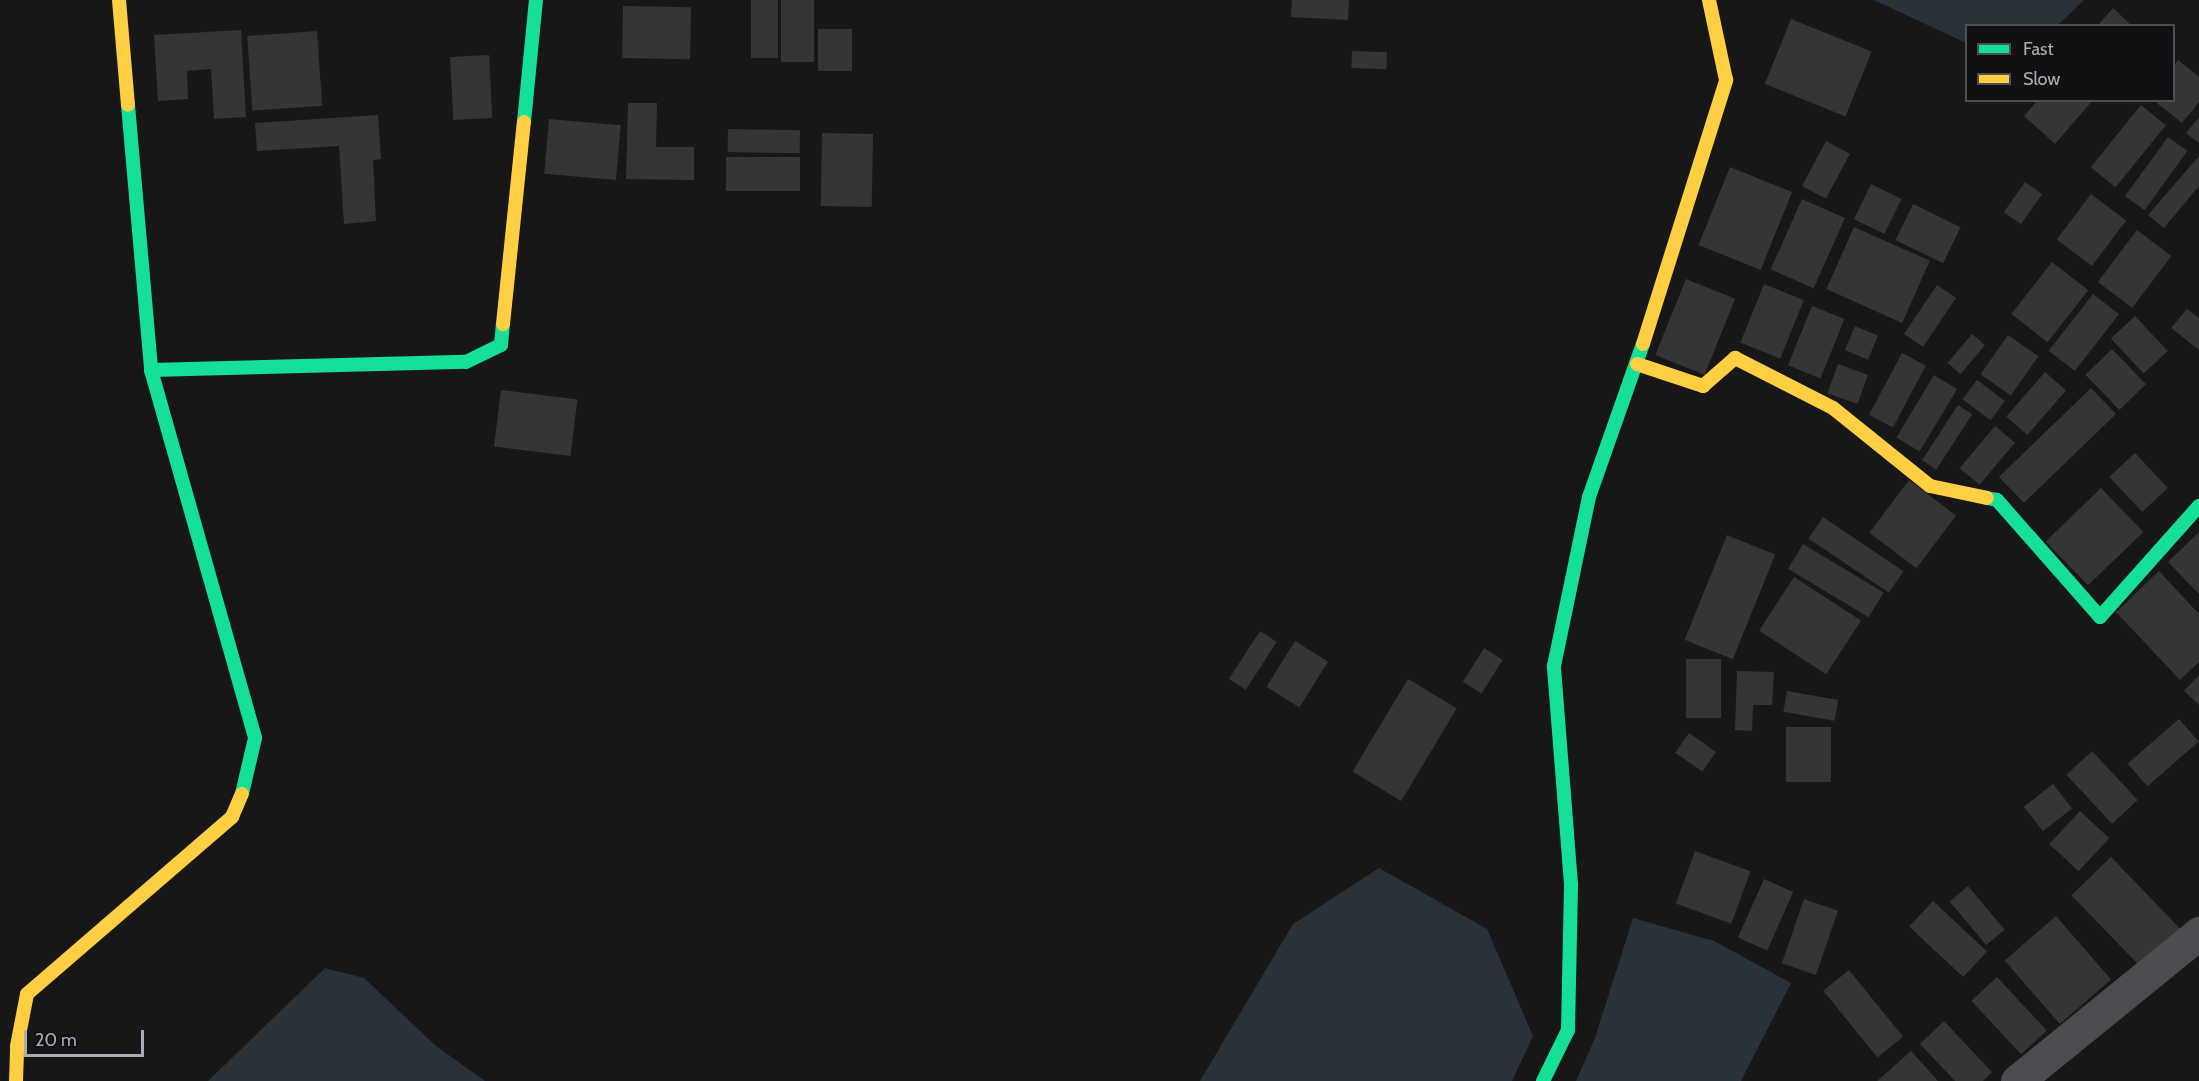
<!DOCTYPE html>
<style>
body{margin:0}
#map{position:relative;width:2199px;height:1081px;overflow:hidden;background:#171717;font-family:Cabin,sans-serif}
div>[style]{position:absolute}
.water>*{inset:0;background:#2a3239}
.building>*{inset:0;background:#353536;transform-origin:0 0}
.street>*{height:33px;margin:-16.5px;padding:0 16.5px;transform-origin:16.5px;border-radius:16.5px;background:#4b4c50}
.fast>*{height:14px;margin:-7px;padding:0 7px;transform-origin:7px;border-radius:7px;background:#16e098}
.slow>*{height:14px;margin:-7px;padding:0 7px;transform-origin:7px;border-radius:7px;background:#ffcf43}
span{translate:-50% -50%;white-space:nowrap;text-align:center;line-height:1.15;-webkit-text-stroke:4.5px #111113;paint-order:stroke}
.legend{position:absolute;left:1965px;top:24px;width:210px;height:78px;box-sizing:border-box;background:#111113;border:2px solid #4d4f55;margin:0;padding:8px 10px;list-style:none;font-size:18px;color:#a8adb8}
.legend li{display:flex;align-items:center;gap:12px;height:30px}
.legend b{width:30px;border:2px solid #4d4f55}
.scale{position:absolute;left:24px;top:1030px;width:120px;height:27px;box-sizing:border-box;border:3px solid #a8adb8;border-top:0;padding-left:8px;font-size:18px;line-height:21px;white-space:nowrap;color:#a8adb8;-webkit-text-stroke:4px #111113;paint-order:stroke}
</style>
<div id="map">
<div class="water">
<div style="clip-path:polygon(1874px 0,2084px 0,2058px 25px,1966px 26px,1966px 43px)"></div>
<div style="clip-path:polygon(1379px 868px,1487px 929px,1533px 1036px,1512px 1081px,1200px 1081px,1293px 924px)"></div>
<div style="clip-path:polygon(1633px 918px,1714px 941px,1791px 983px,1741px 1081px,1576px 1081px,1595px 1038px)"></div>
<div style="clip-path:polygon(325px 968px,364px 978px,436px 1046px,485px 1081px,208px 1081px)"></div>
</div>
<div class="building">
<div style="left:751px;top:0;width:27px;height:58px"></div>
<div style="left:781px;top:0;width:33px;height:62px"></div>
<div style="clip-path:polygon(1292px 0,1349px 0,1348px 20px,1291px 17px)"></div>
<div style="left:623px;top:6px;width:68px;height:52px;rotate:1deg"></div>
<div style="clip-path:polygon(2113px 8px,2132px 26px,2097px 26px)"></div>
<div style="left:1791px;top:19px;width:87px;height:70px;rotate:22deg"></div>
<div style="left:818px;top:29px;width:34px;height:42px"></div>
<div style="clip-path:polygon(241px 30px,246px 117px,214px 119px,211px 69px,187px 71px,188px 99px,158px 101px,154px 35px)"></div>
<div style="left:317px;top:31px;width:75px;height:70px;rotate:86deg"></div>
<div style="left:1352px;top:51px;width:35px;height:17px;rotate:2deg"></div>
<div style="left:489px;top:55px;width:63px;height:39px;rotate:87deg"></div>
<div style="clip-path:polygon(2178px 60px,2199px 77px,2199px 102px,2182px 123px,2153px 100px,2174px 100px,2174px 66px)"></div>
<div style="clip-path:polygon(2038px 100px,2093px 100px,2055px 144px,2024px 116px)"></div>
<div style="clip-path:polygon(628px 103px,657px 103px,656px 147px,694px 147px,694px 180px,626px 179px)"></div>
<div style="left:2141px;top:105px;width:32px;height:80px;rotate:39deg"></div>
<div style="clip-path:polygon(378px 115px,381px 159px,373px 160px,376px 221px,344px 224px,339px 146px,257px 151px,255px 123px)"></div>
<div style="clip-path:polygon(2199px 117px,2199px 143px,2186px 133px)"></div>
<div style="left:549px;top:119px;width:72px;height:55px;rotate:5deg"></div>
<div style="left:728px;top:129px;width:72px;height:23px;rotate:1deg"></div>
<div style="left:822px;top:133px;width:51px;height:73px;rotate:1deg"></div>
<div style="left:2168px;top:137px;width:24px;height:73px;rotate:36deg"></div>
<div style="left:1826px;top:141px;width:27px;height:51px;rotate:28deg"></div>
<div style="clip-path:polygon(2199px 156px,2199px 186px,2164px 228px,2148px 215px)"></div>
<div style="left:726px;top:157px;width:74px;height:34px"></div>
<div style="left:1730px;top:167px;width:67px;height:84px;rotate:22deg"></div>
<div style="left:2025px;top:182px;width:21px;height:37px;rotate:35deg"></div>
<div style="left:1871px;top:184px;width:34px;height:39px;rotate:26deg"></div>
<div style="left:2091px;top:194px;width:44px;height:57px;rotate:37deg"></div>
<div style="left:1802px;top:199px;width:47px;height:77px;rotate:24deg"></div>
<div style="left:1913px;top:204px;width:53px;height:40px;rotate:26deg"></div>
<div style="left:1854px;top:227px;width:83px;height:68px;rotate:24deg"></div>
<div style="left:2137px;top:230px;width:43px;height:65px;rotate:37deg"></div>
<div style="left:2052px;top:262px;width:46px;height:66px;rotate:38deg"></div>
<div style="left:1686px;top:279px;width:53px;height:82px;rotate:22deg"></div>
<div style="left:1764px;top:284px;width:43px;height:63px;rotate:22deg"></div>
<div style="left:1937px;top:285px;width:23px;height:59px;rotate:34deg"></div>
<div style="left:2093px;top:294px;width:33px;height:72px;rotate:38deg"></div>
<div style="left:1812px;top:306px;width:35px;height:64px;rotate:22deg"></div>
<div style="clip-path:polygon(2187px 309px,2199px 318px,2199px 350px,2171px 328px)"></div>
<div style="left:2135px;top:316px;width:48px;height:33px;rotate:47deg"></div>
<div style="left:1855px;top:326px;width:25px;height:26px;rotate:23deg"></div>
<div style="left:1972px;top:334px;width:17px;height:38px;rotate:40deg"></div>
<div style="left:2008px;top:335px;width:37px;height:48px;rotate:35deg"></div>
<div style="left:2112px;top:349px;width:49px;height:37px;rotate:46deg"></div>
<div style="left:1902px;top:353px;width:27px;height:70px;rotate:28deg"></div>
<div style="left:1838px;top:364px;width:32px;height:31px;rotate:20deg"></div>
<div style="left:2045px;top:372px;width:28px;height:59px;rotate:41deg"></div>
<div style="left:1934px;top:375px;width:27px;height:73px;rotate:31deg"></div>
<div style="left:1977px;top:380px;width:35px;height:24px;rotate:37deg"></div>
<div style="left:2091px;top:388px;width:36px;height:128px;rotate:46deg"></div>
<div style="left:501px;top:390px;width:77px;height:57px;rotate:7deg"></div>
<div style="left:1958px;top:405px;width:17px;height:66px;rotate:33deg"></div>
<div style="left:1995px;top:426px;width:26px;height:55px;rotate:40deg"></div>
<div style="left:2135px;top:453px;width:48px;height:35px;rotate:47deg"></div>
<div style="left:1909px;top:480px;width:59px;height:66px;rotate:37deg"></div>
<div style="left:2101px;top:488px;width:61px;height:77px;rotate:46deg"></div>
<div style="left:1823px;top:517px;width:97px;height:26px;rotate:34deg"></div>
<div style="clip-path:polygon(2199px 532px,2199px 594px,2168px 562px)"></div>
<div style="left:1727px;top:535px;width:52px;height:113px;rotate:22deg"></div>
<div style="left:1803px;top:544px;width:94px;height:29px;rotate:31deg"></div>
<div style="clip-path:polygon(2159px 571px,2199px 614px,2199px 662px,2180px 680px,2116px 612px)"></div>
<div style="left:1794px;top:577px;width:80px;height:64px;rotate:33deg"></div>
<div style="left:1260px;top:631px;width:20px;height:57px;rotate:33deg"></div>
<div style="left:1295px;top:641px;width:39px;height:54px;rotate:32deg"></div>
<div style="left:1484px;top:648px;width:22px;height:40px;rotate:32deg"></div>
<div style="left:1686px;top:659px;width:35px;height:59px"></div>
<div style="clip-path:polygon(1737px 671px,1774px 672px,1772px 705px,1753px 705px,1752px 731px,1735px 730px)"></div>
<div style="clip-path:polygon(2199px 675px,2199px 705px,2184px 691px)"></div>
<div style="left:1408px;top:679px;width:57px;height:108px;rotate:31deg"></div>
<div style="left:1787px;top:691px;width:52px;height:21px;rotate:10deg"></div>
<div style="left:2179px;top:719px;width:30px;height:68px;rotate:49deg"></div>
<div style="left:1786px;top:727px;width:45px;height:55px"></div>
<div style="left:1689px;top:733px;width:33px;height:24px;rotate:35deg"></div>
<div style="left:2092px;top:751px;width:67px;height:35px;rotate:47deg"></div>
<div style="left:2053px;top:784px;width:31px;height:37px;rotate:52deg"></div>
<div style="left:2080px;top:811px;width:40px;height:45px;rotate:43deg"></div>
<div style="left:1695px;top:851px;width:59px;height:56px;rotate:20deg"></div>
<div style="left:2111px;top:857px;width:100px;height:55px;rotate:46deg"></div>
<div style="left:1764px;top:879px;width:32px;height:64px;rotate:24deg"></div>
<div style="left:1968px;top:886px;width:57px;height:24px;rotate:50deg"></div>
<div style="left:1804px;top:899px;width:36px;height:68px;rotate:19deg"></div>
<div style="left:1933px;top:901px;width:74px;height:35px;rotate:43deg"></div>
<div style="left:2056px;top:916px;width:84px;height:68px;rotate:49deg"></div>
<div style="left:1849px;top:970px;width:86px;height:33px;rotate:51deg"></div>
<div style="left:1997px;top:977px;width:73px;height:35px;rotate:47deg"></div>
<div style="clip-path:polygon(1944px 1021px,1992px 1072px,1983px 1081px,1955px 1081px,1920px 1044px)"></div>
<div style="clip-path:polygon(1911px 1051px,1938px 1081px,1877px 1081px)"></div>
</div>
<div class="street">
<div style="left:2017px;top:1081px;width:235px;rotate:-39.1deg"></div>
</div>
<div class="fast">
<div style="left:128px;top:105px;width:266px;rotate:85deg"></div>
<div style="left:151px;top:370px;width:382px;rotate:74.2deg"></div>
<div style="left:255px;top:738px;width:57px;rotate:103.1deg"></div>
<div style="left:524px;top:122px;width:123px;rotate:-84.4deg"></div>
<div style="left:151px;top:370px;width:315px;rotate:-1.5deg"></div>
<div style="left:466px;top:362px;width:39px;rotate:-26deg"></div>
<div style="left:501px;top:345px;width:21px;rotate:-85deg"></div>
<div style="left:1987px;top:498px;width:10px;rotate:11deg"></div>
<div style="left:1997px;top:500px;width:156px;rotate:48.6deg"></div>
<div style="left:2100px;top:617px;width:149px;rotate:-48.3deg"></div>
<div style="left:1543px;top:1081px;width:57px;rotate:-63.9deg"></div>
<div style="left:1568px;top:1030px;width:146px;rotate:-88.8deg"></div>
<div style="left:1571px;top:884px;width:219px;rotate:-94.5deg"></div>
<div style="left:1554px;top:666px;width:173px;rotate:-78.3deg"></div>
<div style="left:1589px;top:497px;width:162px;rotate:-70.6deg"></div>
</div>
<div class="slow">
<div style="left:119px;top:0;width:105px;rotate:85.1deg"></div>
<div style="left:503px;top:324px;width:203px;rotate:-84.1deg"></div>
<div style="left:1643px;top:344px;width:277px;rotate:-72.5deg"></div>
<div style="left:1726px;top:80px;width:82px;rotate:-102deg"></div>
<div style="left:1637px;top:364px;width:70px;rotate:18.4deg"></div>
<div style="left:1703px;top:386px;width:43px;rotate:-41.2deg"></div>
<div style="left:1735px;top:358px;width:110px;rotate:27deg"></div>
<div style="left:1833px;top:408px;width:124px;rotate:38.8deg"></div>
<div style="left:1930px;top:486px;width:58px;rotate:11.9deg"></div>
<div style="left:16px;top:1081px;width:35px;rotate:-88deg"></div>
<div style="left:17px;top:1046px;width:53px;rotate:-79.1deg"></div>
<div style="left:27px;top:994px;width:271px;rotate:-40.8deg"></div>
<div style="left:232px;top:817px;width:25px;rotate:-67deg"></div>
</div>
<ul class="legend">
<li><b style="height:8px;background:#16e098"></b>Fast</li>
<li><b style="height:8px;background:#ffcf43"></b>Slow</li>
</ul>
<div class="scale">20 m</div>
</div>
